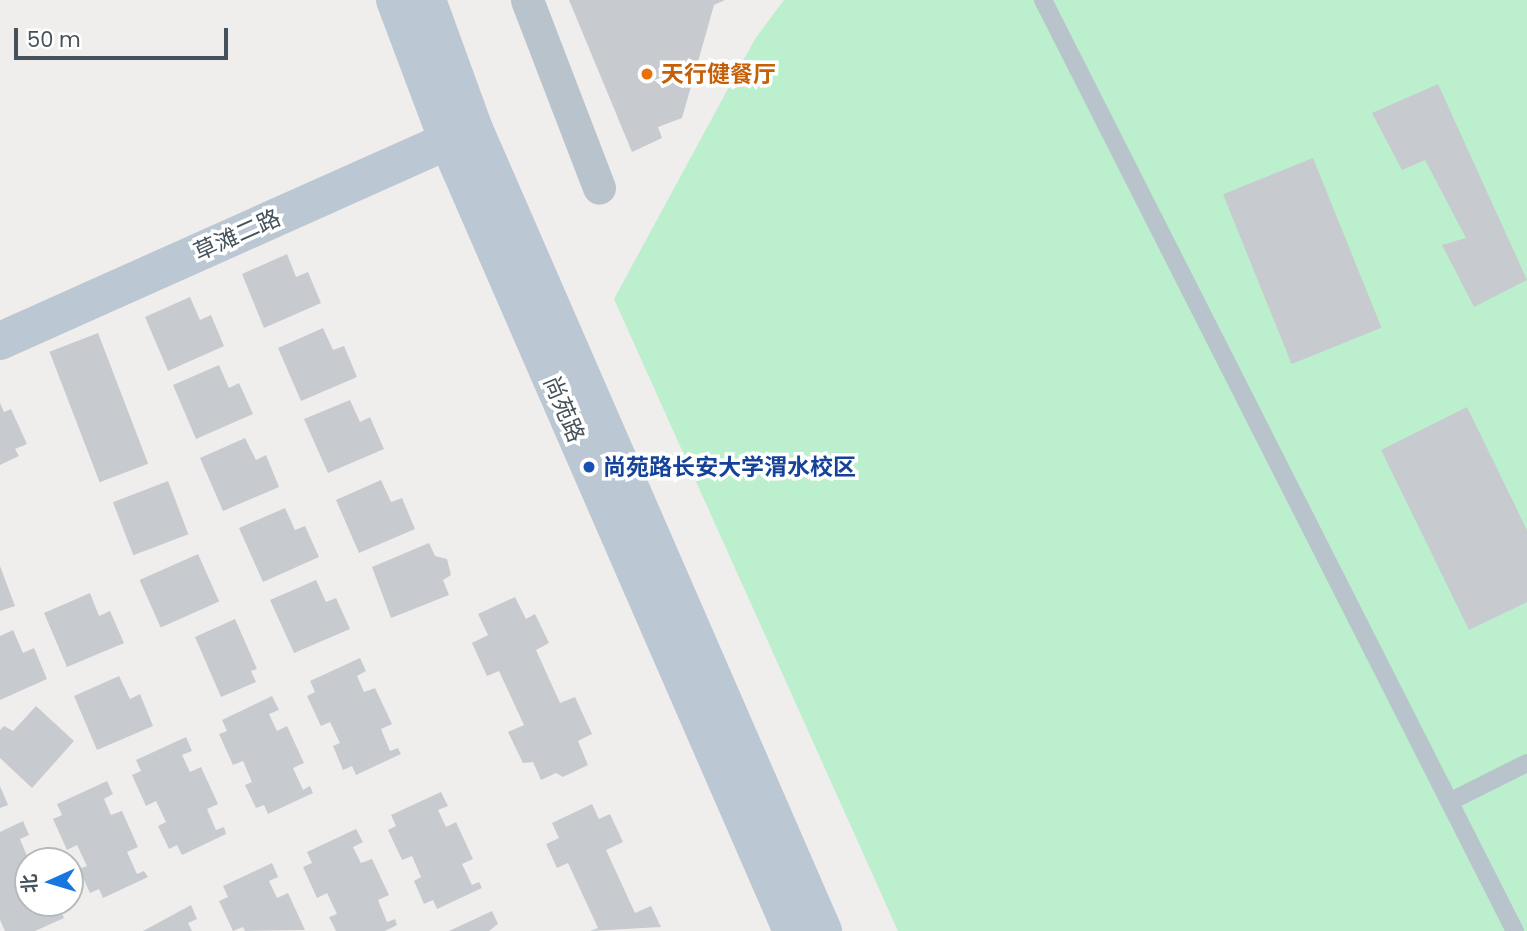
<!DOCTYPE html>
<meta charset="utf-8">
<style>
body{margin:0}
#map{position:relative;width:1527px;height:931px;overflow:hidden;background:#f0eded;font-family:Poppins,"Noto Sans SC",sans-serif}
div>[style]{position:absolute}
.green>*{inset:0;background:#bbefcd}
.building>*{inset:0;background:#c7cbd0;transform-origin:0 0}
.lane>*{height:18px;margin:-9px;padding:0 9px;transform-origin:9px;border-radius:9px;background:#b9c3cb}
.street>*{height:33px;margin:-16.5px;padding:0 16.5px;transform-origin:16.5px;border-radius:16.5px;background:#b9c3cb}
.secondary>*{height:38px;margin:-19px;padding:0 19px;transform-origin:19px;border-radius:19px;background:#bbc7d2}
.dots>*{width:19px;height:19px;translate:-50% -50%;box-sizing:border-box;border:4px solid #fff;border-radius:50%}
span{translate:-50% -50%;white-space:nowrap;text-align:center;line-height:1.15;-webkit-text-stroke:7px #fff;paint-order:stroke}
.food-label{font-size:23px;color:#c56008;font-weight:700}
.left{translate:0 -50%;text-align:left}
.street-label{font-size:23px;color:#46525b}
.transit-label{font-size:23px;color:#164399;font-weight:700}
.north{position:absolute;left:14px;top:847px;width:70px;height:70px;box-sizing:border-box;background:#fff;border:2px solid #b5babd;border-radius:50%;rotate:266deg;font-size:19px;font-weight:700;line-height:28px;text-align:center;color:#46525b}
.north::after{content:'';display:block;margin:auto;width:24px;height:32px;background:#1776e0;clip-path:polygon(50% 0,100% 100%,50% 72%,0 100%)}
.scale{position:absolute;left:14px;top:28px;width:214px;height:32px;box-sizing:border-box;border:4px solid #46525b;border-top:0;padding-left:9px;font-size:21px;line-height:24px;white-space:nowrap;color:#46525b;-webkit-text-stroke:5px #fff;paint-order:stroke}
</style>
<div id="map">
<div class="green">
<div style="clip-path:polygon(784px 0,1527px 0,1527px 931px,898px 931px,614px 299px,755px 39px)"></div>
</div>
<div class="building">
<div style="clip-path:polygon(569px 0,725px 0,714px 5px,682px 118px,658px 127px,662px 138px,632px 152px)"></div>
<div style="clip-path:polygon(1438px 84px,1527px 280px,1474px 307px,1442px 245px,1466px 238px,1425px 160px,1402px 170px,1372px 113px)"></div>
<div style="left:1313px;top:158px;width:183px;height:97px;rotate:68deg"></div>
<div style="clip-path:polygon(287px 254px,296px 277px,308px 272px,321px 303px,264px 328px,242px 274px)"></div>
<div style="clip-path:polygon(190px 297px,200px 320px,211px 315px,224px 346px,168px 371px,145px 317px)"></div>
<div style="clip-path:polygon(323px 328px,333px 350px,344px 346px,357px 377px,301px 401px,278px 348px)"></div>
<div style="left:98px;top:333px;width:140px;height:52px;rotate:69deg"></div>
<div style="clip-path:polygon(219px 365px,229px 388px,239px 383px,253px 414px,196px 439px,173px 385px)"></div>
<div style="clip-path:polygon(350px 400px,360px 422px,370px 417px,384px 449px,328px 473px,304px 419px)"></div>
<div style="clip-path:polygon(0 403px,4px 412px,11px 409px,27px 444px,15px 449px,19px 456px,0 465px)"></div>
<div style="clip-path:polygon(1467px 407px,1527px 530px,1527px 602px,1469px 630px,1381px 450px)"></div>
<div style="clip-path:polygon(245px 438px,256px 460px,266px 455px,279px 487px,223px 511px,200px 458px)"></div>
<div style="clip-path:polygon(381px 480px,391px 502px,402px 498px,415px 529px,359px 553px,336px 500px)"></div>
<div style="left:168px;top:481px;width:57px;height:59px;rotate:69deg"></div>
<div style="clip-path:polygon(285px 508px,295px 530px,305px 526px,319px 557px,263px 582px,239px 528px)"></div>
<div style="clip-path:polygon(429px 543px,435px 556px,447px 559px,451px 575px,443px 580px,449px 595px,391px 618px,372px 567px)"></div>
<div style="left:198px;top:554px;width:52px;height:64px;rotate:66deg"></div>
<div style="clip-path:polygon(0 566px,15px 606px,0 611px)"></div>
<div style="clip-path:polygon(316px 580px,326px 602px,336px 598px,350px 629px,294px 653px,270px 600px)"></div>
<div style="clip-path:polygon(90px 593px,99px 616px,110px 611px,124px 643px,67px 667px,44px 613px)"></div>
<div style="clip-path:polygon(515px 597px,526px 619px,535px 614px,549px 643px,536px 650px,560px 703px,575px 697px,592px 734px,578px 741px,588px 765px,563px 777px,556px 773px,541px 780px,533px 762px,523px 763px,508px 732px,524px 725px,499px 671px,487px 676px,472px 643px,488px 635px,478px 614px)"></div>
<div style="clip-path:polygon(235px 619px,257px 669px,251px 671px,256px 682px,221px 697px,195px 637px)"></div>
<div style="clip-path:polygon(13px 630px,23px 653px,34px 648px,47px 679px,0 700px,0 636px)"></div>
<div style="clip-path:polygon(360px 658px,366px 671px,357px 676px,364px 692px,375px 688px,392px 724px,381px 729px,390px 751px,398px 748px,401px 754px,356px 775px,352px 766px,343px 770px,333px 746px,340px 743px,330px 722px,321px 726px,307px 696px,315px 692px,310px 681px)"></div>
<div style="clip-path:polygon(119px 676px,130px 699px,140px 694px,153px 726px,97px 750px,74px 696px)"></div>
<div style="clip-path:polygon(272px 696px,279px 710px,269px 714px,277px 731px,287px 726px,304px 763px,293px 768px,303px 790px,310px 786px,313px 793px,268px 814px,264px 805px,256px 808px,245px 785px,252px 782px,243px 761px,233px 765px,219px 734px,227px 731px,222px 720px)"></div>
<div style="clip-path:polygon(36px 706px,74px 741px,32px 788px,0 758px,0 730px,4px 726px,13px 731px)"></div>
<div style="clip-path:polygon(186px 737px,192px 751px,182px 755px,190px 772px,201px 767px,218px 804px,207px 809px,216px 830px,224px 827px,226px 834px,182px 855px,177px 845px,169px 849px,158px 826px,166px 822px,156px 801px,146px 806px,132px 775px,141px 771px,136px 760px)"></div>
<div style="clip-path:polygon(107px 781px,113px 794px,104px 799px,111px 815px,122px 811px,138px 847px,127px 852px,137px 874px,144px 871px,148px 877px,103px 898px,99px 889px,90px 893px,79px 869px,87px 866px,77px 845px,67px 850px,53px 819px,62px 815px,57px 804px)"></div>
<div style="clip-path:polygon(0 786px,8px 805px,0 808px)"></div>
<div style="clip-path:polygon(441px 792px,448px 806px,438px 810px,446px 827px,456px 822px,473px 859px,462px 864px,472px 885px,479px 882px,482px 888px,437px 909px,433px 900px,424px 904px,414px 881px,421px 877px,412px 856px,402px 860px,388px 830px,396px 826px,391px 815px)"></div>
<div style="clip-path:polygon(592px 804px,599px 819px,610px 814px,623px 842px,606px 850px,635px 913px,651px 906px,661px 927px,590px 931px,598px 928px,568px 863px,557px 868px,546px 844px,559px 838px,552px 823px)"></div>
<div style="clip-path:polygon(23px 821px,29px 835px,20px 839px,27px 856px,38px 851px,42px 861px,28px 861px,28px 903px,48px 903px,54px 914px,61px 911px,64px 918px,35px 931px,5px 931px,0 920px,0 832px)"></div>
<div style="clip-path:polygon(356px 829px,363px 842px,353px 847px,361px 863px,372px 859px,389px 895px,378px 900px,387px 922px,395px 919px,397px 925px,385px 931px,336px 931px,329px 917px,337px 914px,327px 893px,317px 898px,303px 867px,312px 863px,307px 852px)"></div>
<div style="clip-path:polygon(272px 863px,278px 877px,269px 881px,277px 898px,288px 893px,305px 930px,245px 931px,243px 927px,233px 931px,219px 901px,228px 897px,223px 886px)"></div>
<div style="clip-path:polygon(191px 905px,197px 919px,188px 923px,192px 931px,143px 931px)"></div>
<div style="clip-path:polygon(492px 911px,498px 924px,489px 931px,449px 931px)"></div>
</div>
<div class="lane">
<div style="left:1043px;top:0;width:1044px;rotate:63.12deg"></div>
<div style="left:1451px;top:801px;width:85px;rotate:-26.6deg"></div>
</div>
<div class="street">
<div style="left:527px;top:0;width:201px;rotate:69deg"></div>
</div>
<div class="secondary">
<div style="left:395px;top:0;width:151px;rotate:69.4deg"></div>
<div style="left:448px;top:141px;width:862px;rotate:66.47deg"></div>
<div style="left:427px;top:0;width:137px;rotate:70deg"></div>
<div style="left:474px;top:129px;width:875px;rotate:66.48deg"></div>
<div style="left:0;top:341px;width:517px;rotate:-24.09deg"></div>
</div>
<div class="dots">
<div style="left:647px;top:74px;background:#e8710a"></div>
<div style="left:589px;top:467px;background:#1a4fb4"></div>
</div>
<div class="food-label">
<span class="left" style="left:661px;top:74px">天行健餐厅</span>
</div>
<div class="street-label">
<span style="left:237px;top:235px;rotate:-24deg">草滩二路</span>
<span style="left:564px;top:409px;rotate:67deg">尚苑路</span>
</div>
<div class="transit-label">
<span class="left" style="left:603px;top:467px">尚苑路长安大学渭水校区</span>
</div>
<div class="north">北</div>
<div class="scale">50 m</div>
</div>
